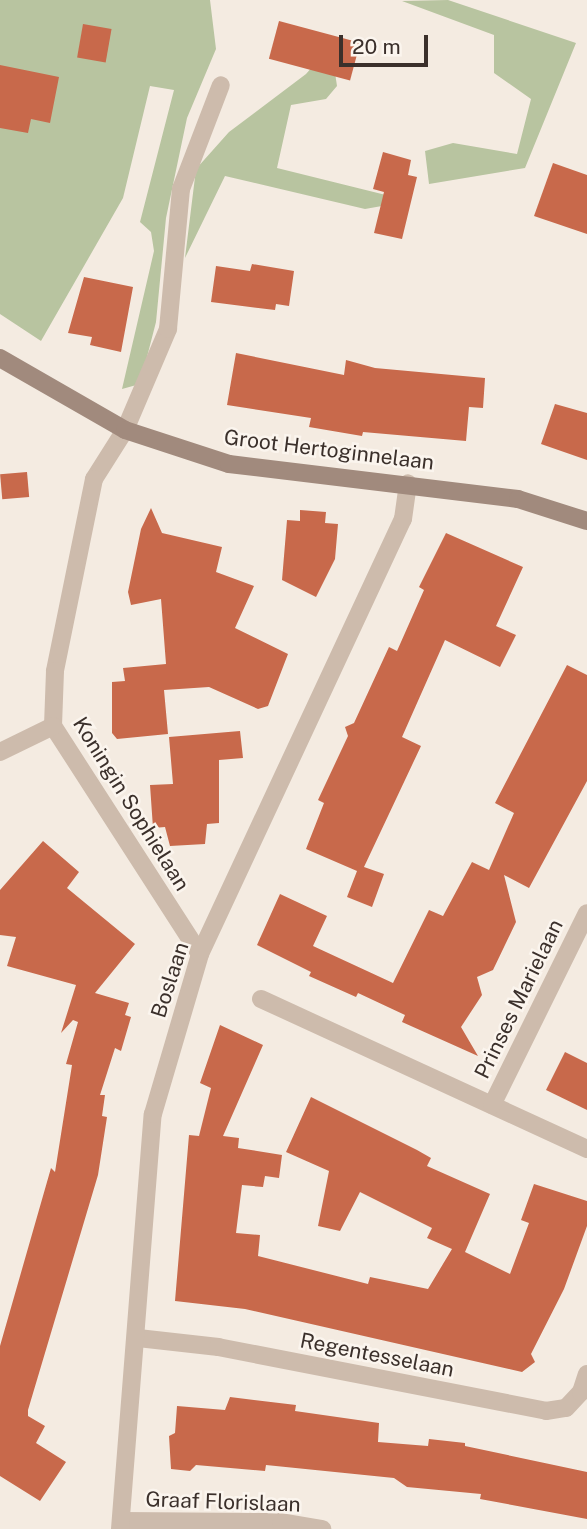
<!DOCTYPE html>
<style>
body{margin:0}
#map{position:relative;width:587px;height:1529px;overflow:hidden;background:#f4ebe1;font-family:"Public Sans",sans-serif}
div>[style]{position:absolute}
.green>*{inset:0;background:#b8c4a0}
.building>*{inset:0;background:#c8694b;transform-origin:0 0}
.lane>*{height:18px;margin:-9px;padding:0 9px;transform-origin:9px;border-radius:9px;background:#cdbbac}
.street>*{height:18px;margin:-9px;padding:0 9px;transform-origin:9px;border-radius:9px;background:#cdbbac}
.secondary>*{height:18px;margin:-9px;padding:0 9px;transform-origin:9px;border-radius:9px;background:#a18a7d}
span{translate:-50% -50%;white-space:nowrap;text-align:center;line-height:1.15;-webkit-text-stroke:5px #fbf5ee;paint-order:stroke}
.street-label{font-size:21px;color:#3b302b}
.scale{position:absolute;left:339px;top:35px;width:89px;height:32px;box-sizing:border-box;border:4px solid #3b302b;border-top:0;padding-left:9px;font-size:21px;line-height:24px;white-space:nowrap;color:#3b302b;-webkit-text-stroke:5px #fbf5ee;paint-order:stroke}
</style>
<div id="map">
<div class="green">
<div style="clip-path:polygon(0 0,210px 0,216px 49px,187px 118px,166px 218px,156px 322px,140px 384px,122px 389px,154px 251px,151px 232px,140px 222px,174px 90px,150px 86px,123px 198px,41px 341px,0 314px)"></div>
<div style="clip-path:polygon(448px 0,576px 43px,525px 168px,429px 184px,425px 151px,453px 143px,517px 154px,531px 99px,494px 73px,494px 35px,402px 1px)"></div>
<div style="clip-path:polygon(321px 57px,334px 66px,337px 86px,326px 99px,291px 105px,277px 168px,410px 201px,365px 209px,225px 176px,185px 258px,196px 169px,229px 132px,306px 74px)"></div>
</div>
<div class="building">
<div style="left:279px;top:21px;width:84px;height:39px;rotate:15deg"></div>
<div style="left:83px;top:24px;width:29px;height:34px;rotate:10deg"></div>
<div style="clip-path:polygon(0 65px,59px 77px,50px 123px,31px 119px,28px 133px,0 128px)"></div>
<div style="clip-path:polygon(383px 152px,411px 160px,408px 175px,417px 177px,402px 239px,374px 233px,384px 192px,373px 189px)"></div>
<div style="clip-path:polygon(553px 163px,587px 175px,587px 234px,534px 216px)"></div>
<div style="clip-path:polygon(252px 264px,294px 271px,289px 306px,276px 304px,275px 310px,211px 302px,216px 266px,250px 271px)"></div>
<div style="clip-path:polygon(84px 277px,133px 287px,121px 352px,90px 345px,92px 337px,68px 333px)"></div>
<div style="clip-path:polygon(236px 353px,344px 375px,346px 360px,375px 368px,485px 378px,483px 408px,469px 407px,466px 441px,363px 432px,362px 436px,309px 427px,311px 418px,227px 405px)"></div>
<div style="clip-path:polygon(555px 404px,587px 413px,587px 460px,541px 444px)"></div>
<div style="left:27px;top:472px;width:25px;height:27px;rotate:85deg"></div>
<div style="clip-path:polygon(151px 508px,162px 533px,222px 547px,216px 572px,254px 586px,235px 628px,288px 654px,268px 706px,258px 709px,209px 687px,164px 690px,168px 734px,117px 739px,112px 733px,112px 682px,125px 681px,123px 668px,166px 664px,161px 599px,131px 605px,128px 592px,141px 529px)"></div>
<div style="clip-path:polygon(300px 510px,326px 512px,325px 523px,338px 524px,335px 559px,316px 597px,282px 580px,287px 520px,300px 521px)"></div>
<div style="clip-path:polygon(446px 533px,523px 567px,496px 626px,516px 635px,500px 667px,445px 640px,402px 737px,421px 746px,364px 867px,384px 874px,372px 907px,347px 897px,357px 871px,306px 849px,324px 803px,318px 800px,348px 736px,345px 727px,354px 723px,389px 647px,397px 651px,424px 590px,419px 587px)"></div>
<div style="clip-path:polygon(567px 665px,587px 675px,587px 781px,529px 888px,504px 875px,516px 922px,493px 970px,477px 977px,482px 995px,461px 1027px,478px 1056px,402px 1022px,405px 1015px,358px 993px,356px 997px,309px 976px,311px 972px,257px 945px,280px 894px,327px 916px,313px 946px,393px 983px,429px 910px,443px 916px,472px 862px,489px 870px,514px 813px,495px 803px)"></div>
<div style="clip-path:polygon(240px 731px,243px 758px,219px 760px,219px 823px,207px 824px,205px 844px,170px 846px,165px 827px,153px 828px,150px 785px,173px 784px,169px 737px)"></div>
<div style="clip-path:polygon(43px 841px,79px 872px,67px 888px,135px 944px,95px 993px,129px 1003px,125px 1015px,131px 1017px,121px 1051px,115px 1048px,100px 1095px,105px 1095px,102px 1116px,107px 1117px,98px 1175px,28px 1410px,28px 1416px,45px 1426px,36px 1443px,66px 1462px,40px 1501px,0 1476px,0 1346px,51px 1168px,55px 1172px,72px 1065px,66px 1064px,78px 1022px,73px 1020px,61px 1033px,76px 985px,7px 966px,16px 937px,0 935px,0 890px)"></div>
<div style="clip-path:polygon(220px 1025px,263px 1045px,223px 1136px,239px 1138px,238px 1148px,282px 1155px,279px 1178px,265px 1176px,263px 1187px,242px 1185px,236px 1233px,260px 1235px,258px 1256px,368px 1284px,370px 1277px,428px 1289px,452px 1249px,427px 1238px,432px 1228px,360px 1192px,340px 1231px,318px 1226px,329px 1171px,286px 1152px,311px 1097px,417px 1150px,431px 1158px,427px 1166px,490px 1194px,465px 1252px,510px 1274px,529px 1223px,521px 1220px,534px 1184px,587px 1201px,587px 1226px,564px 1289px,531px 1354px,535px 1362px,522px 1372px,245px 1309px,175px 1301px,189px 1135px,199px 1136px,211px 1088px,200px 1083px)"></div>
<div style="clip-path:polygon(565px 1052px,587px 1063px,587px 1110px,546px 1090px)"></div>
<div style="clip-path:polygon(230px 1397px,296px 1405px,295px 1411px,379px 1423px,378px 1442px,428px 1446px,429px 1439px,465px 1443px,465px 1446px,587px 1472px,587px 1519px,480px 1499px,481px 1494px,407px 1487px,394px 1478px,266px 1465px,265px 1471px,196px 1465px,190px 1471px,171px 1469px,169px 1436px,175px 1433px,177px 1406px,225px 1410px)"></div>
</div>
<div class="lane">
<div style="left:125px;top:430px;width:110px;rotate:-66.9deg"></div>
<div style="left:168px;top:329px;width:141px;rotate:-84.7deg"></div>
<div style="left:181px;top:189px;width:111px;rotate:-69deg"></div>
</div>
<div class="street">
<div style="left:125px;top:430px;width:58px;rotate:122.3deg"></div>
<div style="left:94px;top:479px;width:196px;rotate:101.5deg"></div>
<div style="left:55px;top:671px;width:55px;rotate:92.1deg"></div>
<div style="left:53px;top:726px;width:271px;rotate:57.2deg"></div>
<div style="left:0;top:752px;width:59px;rotate:-26.1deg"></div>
<div style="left:261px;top:999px;width:359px;rotate:24.7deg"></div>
<div style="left:492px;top:1105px;width:214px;rotate:-63.7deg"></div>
<div style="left:138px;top:1338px;width:81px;rotate:6.4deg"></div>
<div style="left:218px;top:1347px;width:334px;rotate:11deg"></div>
<div style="left:546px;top:1411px;width:20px;rotate:-9deg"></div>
<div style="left:566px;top:1408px;width:22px;rotate:-47deg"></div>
<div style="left:581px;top:1392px;width:19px;rotate:-72deg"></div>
<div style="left:122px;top:1521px;width:159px;rotate:0.4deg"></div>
<div style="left:281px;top:1522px;width:42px;rotate:9.7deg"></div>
<div style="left:120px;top:1529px;width:416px;rotate:-85.5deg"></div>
<div style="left:153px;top:1114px;width:167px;rotate:-73.6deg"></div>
<div style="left:200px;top:954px;width:480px;rotate:-65deg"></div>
<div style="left:403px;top:519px;width:36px;rotate:-82deg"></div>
</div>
<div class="secondary">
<div style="left:0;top:358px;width:144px;rotate:29.9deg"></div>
<div style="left:125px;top:430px;width:109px;rotate:18.1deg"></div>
<div style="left:229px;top:464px;width:291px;rotate:6.9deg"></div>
<div style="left:518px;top:499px;width:72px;rotate:17.7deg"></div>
</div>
<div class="street-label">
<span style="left:329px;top:450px;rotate:7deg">Groot Hertoginnelaan</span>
<span style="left:131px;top:804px;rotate:58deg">Koningin Sophielaan</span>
<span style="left:170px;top:980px;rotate:-72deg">Boslaan</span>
<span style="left:519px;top:999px;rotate:-64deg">Prinses Marielaan</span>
<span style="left:377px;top:1355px;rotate:11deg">Regentesselaan</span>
<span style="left:223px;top:1502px;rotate:2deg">Graaf Florislaan</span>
</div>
<div class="scale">20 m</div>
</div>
